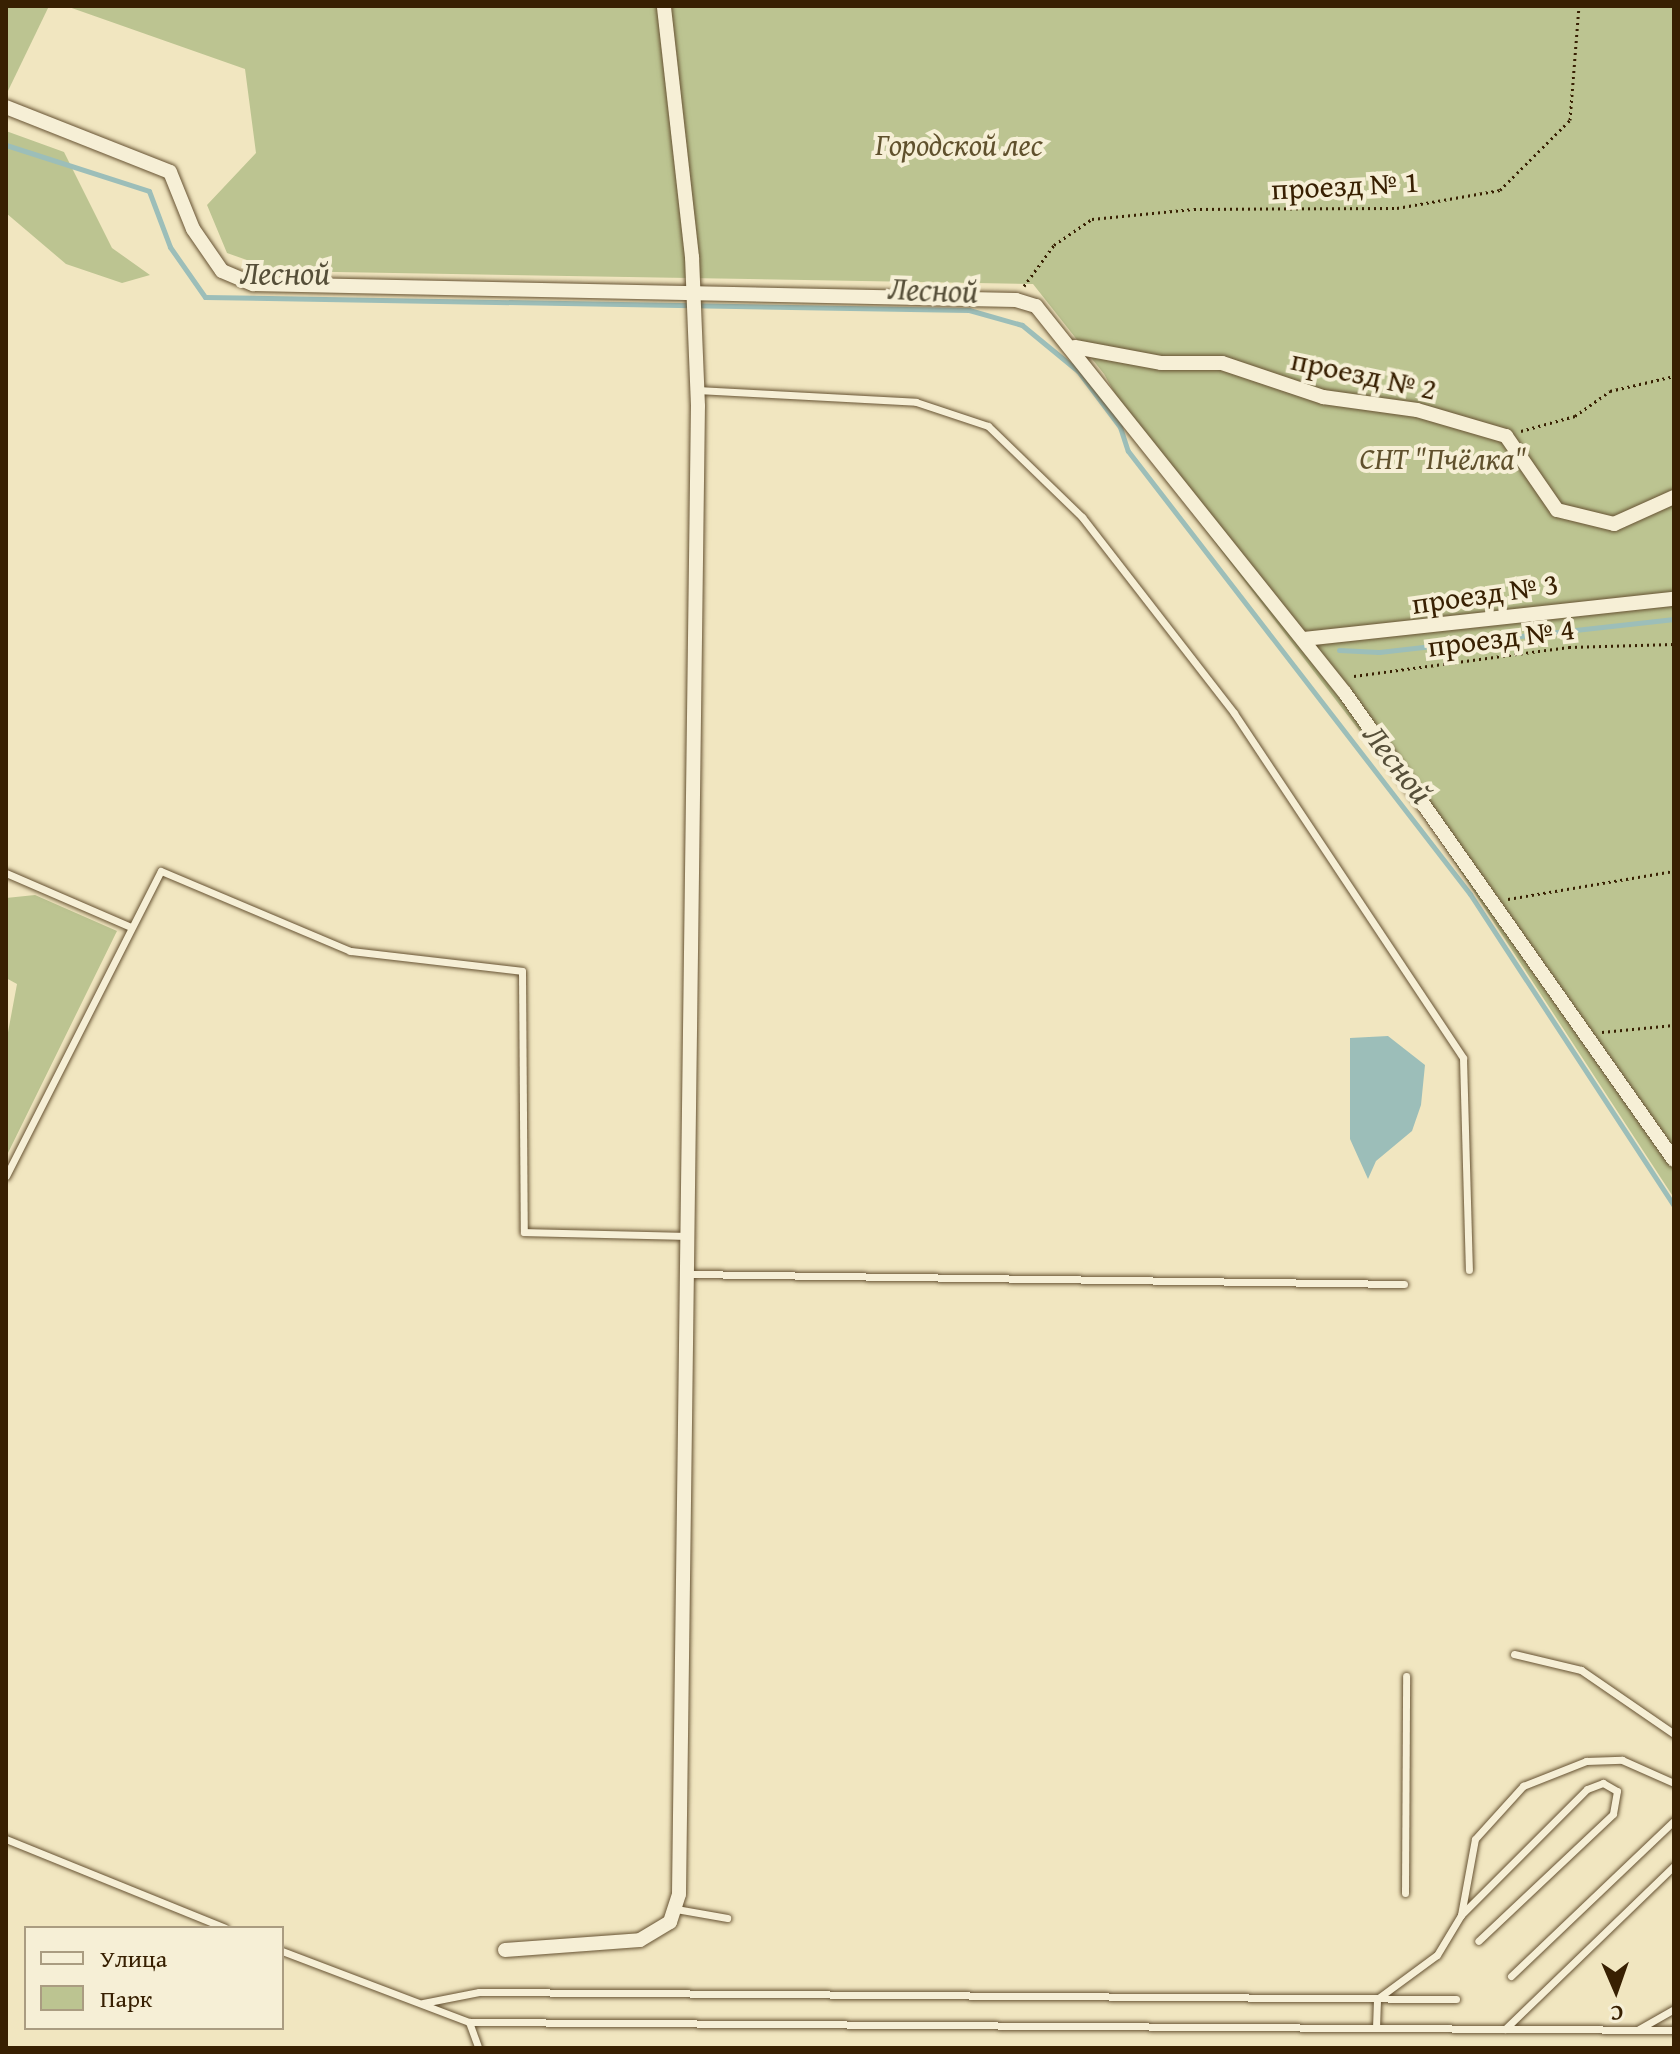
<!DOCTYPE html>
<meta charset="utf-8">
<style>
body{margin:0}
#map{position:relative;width:1680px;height:2054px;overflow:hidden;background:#f1e6c0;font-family:"Gentium Book Plus",serif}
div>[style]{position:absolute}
.green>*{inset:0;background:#bcc491}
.water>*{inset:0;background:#9cbeb9}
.stream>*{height:5px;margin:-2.5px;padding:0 2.5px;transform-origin:2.5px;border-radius:2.5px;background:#9cbeb9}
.path>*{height:3px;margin-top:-1.5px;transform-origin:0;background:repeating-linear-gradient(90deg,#382002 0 2px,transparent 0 6px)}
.roads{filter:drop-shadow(0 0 2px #665232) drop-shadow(0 0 2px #665232)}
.service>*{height:7px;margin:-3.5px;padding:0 3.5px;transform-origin:3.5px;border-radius:3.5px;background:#f6efd6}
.minor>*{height:14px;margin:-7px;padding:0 7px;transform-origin:7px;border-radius:7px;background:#f6efd6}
span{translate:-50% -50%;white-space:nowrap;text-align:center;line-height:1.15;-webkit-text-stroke:8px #f6efd6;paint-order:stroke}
.park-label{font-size:30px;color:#60512d;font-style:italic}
.street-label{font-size:30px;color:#382002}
.water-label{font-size:32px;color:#564f39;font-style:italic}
.frame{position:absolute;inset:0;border:8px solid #382002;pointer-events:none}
.legend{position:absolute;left:24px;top:1926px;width:260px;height:104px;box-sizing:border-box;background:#f6efd6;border:2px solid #aa9c81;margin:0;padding:10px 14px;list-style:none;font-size:24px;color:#382002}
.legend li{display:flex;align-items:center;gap:16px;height:40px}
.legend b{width:40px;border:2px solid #aa9c81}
.north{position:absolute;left:1576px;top:1950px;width:80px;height:80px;-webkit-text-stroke:6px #f6efd6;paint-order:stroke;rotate:178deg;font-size:22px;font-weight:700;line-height:32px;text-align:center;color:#382002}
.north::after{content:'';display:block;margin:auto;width:28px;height:36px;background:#382002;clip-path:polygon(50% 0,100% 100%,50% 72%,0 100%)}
</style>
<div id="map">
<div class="green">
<div style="clip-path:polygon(6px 6px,49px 6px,6px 95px)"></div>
<div style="clip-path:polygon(66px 6px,1674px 6px,1674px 1198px,1421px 811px,1154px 463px,1104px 374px,1033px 284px,278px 271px,227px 253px,207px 205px,256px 153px,245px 69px)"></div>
<div style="clip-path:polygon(6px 131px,64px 152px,112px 248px,150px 275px,122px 283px,66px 264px,6px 213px)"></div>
<div style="clip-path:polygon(35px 895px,117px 931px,6px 1157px,6px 1043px,17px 984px,6px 978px,6px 898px)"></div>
</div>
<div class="water">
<div style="clip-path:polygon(1388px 1036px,1425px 1065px,1421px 1105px,1412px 1131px,1376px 1161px,1368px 1179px,1350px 1139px,1350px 1038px)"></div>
</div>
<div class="stream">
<div style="left:6px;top:145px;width:150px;rotate:17.8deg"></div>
<div style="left:149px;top:191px;width:60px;rotate:69.4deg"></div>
<div style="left:170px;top:247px;width:61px;rotate:55deg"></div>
<div style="left:205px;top:297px;width:764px;rotate:0.97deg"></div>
<div style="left:969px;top:310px;width:55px;rotate:15.8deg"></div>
<div style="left:1022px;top:325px;width:72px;rotate:39.4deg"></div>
<div style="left:1078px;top:371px;width:70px;rotate:53.1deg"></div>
<div style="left:1120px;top:427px;width:25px;rotate:72deg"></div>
<div style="left:1128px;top:451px;width:560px;rotate:52.33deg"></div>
<div style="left:1470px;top:894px;width:373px;rotate:56.8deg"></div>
<div style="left:1339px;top:650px;width:40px;rotate:2.9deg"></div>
<div style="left:1379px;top:652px;width:297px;rotate:-6.4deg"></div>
</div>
<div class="path">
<div style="left:1024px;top:286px;width:51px;rotate:-53.8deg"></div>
<div style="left:1054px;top:245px;width:46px;rotate:-34.4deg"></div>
<div style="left:1092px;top:219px;width:102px;rotate:-5.6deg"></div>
<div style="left:1194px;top:209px;width:203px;rotate:-0.3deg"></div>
<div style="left:1397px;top:208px;width:105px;rotate:-9.9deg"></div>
<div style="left:1500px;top:190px;width:99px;rotate:-45deg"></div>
<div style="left:1570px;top:120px;width:114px;rotate:-85.5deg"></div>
<div style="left:1521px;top:431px;width:56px;rotate:-15.5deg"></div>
<div style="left:1575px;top:416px;width:43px;rotate:-35.5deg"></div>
<div style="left:1610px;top:391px;width:66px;rotate:-13.2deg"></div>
<div style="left:1354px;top:676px;width:217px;rotate:-7.7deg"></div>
<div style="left:1569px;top:647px;width:105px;rotate:-1.6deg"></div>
<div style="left:1508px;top:899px;width:168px;rotate:-9.6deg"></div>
<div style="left:1602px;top:1032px;width:72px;rotate:-5.6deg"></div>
</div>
<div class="roads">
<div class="service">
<div style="left:697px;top:390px;width:219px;rotate:3.1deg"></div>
<div style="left:916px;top:402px;width:76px;rotate:18.4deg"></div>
<div style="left:988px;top:426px;width:131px;rotate:44.1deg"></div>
<div style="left:1082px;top:517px;width:248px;rotate:52.2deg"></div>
<div style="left:1234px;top:713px;width:414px;rotate:56.4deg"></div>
<div style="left:1463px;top:1058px;width:212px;rotate:88.4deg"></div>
<div style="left:6px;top:873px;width:136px;rotate:23.4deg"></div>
<div style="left:6px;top:1176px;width:342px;rotate:-63.1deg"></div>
<div style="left:161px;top:871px;width:205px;rotate:22.9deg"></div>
<div style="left:350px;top:951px;width:173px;rotate:6.6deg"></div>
<div style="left:522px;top:971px;width:261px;rotate:89.6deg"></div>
<div style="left:524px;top:1232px;width:161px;rotate:1.4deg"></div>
<div style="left:686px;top:1274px;width:718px;rotate:0.8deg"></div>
<div style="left:1514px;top:1654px;width:69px;rotate:13.4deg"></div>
<div style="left:1581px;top:1670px;width:113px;rotate:34.5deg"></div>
<div style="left:6px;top:1839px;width:236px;rotate:22.1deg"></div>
<div style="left:1405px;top:1893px;width:217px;rotate:-89.7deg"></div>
<div style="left:676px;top:1909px;width:52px;rotate:10deg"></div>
<div style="left:1461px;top:1915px;width:77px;rotate:-79.6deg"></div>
<div style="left:1475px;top:1839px;width:72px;rotate:-47.8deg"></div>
<div style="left:1523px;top:1786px;width:68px;rotate:-21.6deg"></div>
<div style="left:1586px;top:1761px;width:36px;rotate:-2deg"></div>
<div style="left:1622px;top:1760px;width:57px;rotate:23.9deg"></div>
<div style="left:282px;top:1951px;width:200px;rotate:20.8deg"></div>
<div style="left:469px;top:2022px;width:1205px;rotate:0.38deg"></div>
<div style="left:1511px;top:1976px;width:225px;rotate:-43.6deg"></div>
<div style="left:423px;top:2003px;width:57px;rotate:-11.1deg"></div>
<div style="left:479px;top:1992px;width:977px;rotate:0.41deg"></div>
<div style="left:469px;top:2022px;width:27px;rotate:70deg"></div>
<div style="left:1376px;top:2028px;width:29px;rotate:-88deg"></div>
<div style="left:1377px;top:1999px;width:74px;rotate:-36.3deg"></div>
<div style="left:1437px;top:1955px;width:47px;rotate:-59deg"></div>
<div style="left:1461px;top:1915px;width:178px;rotate:-45deg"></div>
<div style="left:1587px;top:1789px;width:17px;rotate:-21deg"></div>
<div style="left:1603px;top:1783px;width:16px;rotate:30deg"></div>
<div style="left:1617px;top:1791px;width:23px;rotate:100deg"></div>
<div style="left:1613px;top:1814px;width:185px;rotate:136.7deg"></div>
<div style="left:1505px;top:2029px;width:235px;rotate:-44deg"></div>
<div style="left:1639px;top:2029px;width:40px;rotate:-29.7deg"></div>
</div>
<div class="minor">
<div style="left:6px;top:107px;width:176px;rotate:21.6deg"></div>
<div style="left:170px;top:172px;width:61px;rotate:68deg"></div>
<div style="left:193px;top:229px;width:51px;rotate:55.4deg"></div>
<div style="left:222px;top:271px;width:34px;rotate:23deg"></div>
<div style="left:253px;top:284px;width:763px;rotate:1.2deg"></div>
<div style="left:1016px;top:300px;width:21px;rotate:17deg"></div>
<div style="left:1036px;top:306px;width:495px;rotate:51.4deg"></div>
<div style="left:1345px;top:693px;width:571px;rotate:54.84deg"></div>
<div style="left:1075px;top:347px;width:87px;rotate:10.5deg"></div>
<div style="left:1161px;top:363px;width:61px"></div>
<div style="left:1222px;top:363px;width:107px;rotate:18.6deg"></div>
<div style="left:1323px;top:397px;width:95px;rotate:7.9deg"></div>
<div style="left:1417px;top:410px;width:93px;rotate:16.3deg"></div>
<div style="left:1506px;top:436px;width:90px;rotate:55.4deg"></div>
<div style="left:1557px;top:510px;width:59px;rotate:13.8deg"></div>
<div style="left:1614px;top:524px;width:66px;rotate:-24.2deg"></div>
<div style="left:1304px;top:639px;width:372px;rotate:-6.2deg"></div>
<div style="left:505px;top:1950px;width:135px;rotate:-4.2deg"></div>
<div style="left:640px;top:1940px;width:35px;rotate:-31deg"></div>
<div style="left:670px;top:1922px;width:29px;rotate:-72deg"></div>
<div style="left:679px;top:1894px;width:1488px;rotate:-89.27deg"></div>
<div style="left:698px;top:406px;width:149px;rotate:-92.3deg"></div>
<div style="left:692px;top:257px;width:253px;rotate:-96.4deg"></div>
</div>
</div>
<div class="park-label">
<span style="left:959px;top:144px">Городской лес</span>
<span style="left:1443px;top:458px">СНТ "Пчёлка"</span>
</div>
<div class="street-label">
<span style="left:1345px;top:185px;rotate:-3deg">проезд № 1</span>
<span style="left:1364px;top:374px;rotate:12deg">проезд № 2</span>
<span style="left:1485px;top:593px;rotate:-8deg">проезд № 3</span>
<span style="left:1501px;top:637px;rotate:-7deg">проезд № 4</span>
</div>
<div class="water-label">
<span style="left:285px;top:273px">Лесной</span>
<span style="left:933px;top:290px;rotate:2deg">Лесной</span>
<span style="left:1398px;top:764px;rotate:52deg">Лесной</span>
</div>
<div class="frame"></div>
<ul class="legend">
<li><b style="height:10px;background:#f6efd6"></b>Улица</li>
<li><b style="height:22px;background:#bcc491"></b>Парк</li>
</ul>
<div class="north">С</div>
</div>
